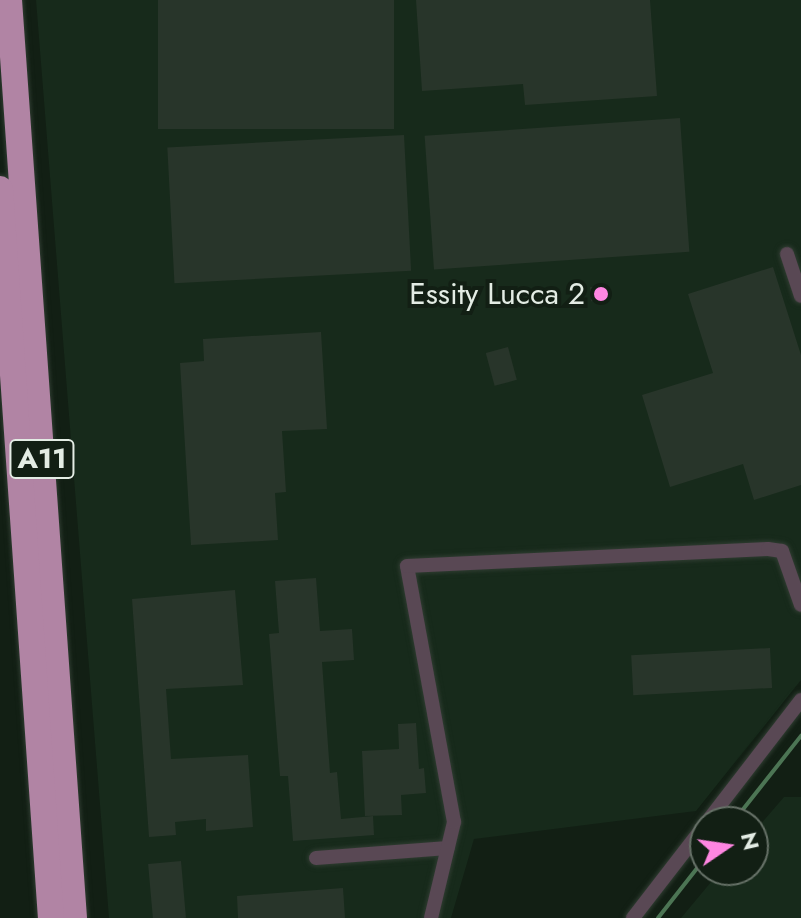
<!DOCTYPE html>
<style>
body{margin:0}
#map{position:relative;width:801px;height:918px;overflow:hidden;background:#121f14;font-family:Jost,sans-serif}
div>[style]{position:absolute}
.built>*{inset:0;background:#172a1b}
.stream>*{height:4px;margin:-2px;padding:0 2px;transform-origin:2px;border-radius:2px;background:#4c7554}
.building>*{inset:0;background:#28352a;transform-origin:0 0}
.roads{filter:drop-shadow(0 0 2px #2f3c31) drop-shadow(0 0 2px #2f3c31)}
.street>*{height:14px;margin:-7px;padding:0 7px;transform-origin:7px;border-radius:7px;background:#594854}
.highway>*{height:26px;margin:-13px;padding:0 13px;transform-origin:13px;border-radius:13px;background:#b184a4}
.dots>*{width:22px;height:22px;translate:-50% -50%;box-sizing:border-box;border:4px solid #121f14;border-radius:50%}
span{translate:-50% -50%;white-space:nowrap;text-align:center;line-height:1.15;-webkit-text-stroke:8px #121f14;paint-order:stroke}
.shield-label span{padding:2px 6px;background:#121f14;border:2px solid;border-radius:6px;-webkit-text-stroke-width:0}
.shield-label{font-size:28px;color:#e3ece4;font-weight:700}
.poi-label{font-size:30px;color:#e3ece4}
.right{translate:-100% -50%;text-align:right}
.north{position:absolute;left:689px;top:806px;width:80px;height:80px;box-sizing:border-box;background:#121f14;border:2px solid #667167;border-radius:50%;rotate:77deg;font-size:22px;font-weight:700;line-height:32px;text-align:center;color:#e3ece4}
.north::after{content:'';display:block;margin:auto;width:28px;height:36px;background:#fe86e1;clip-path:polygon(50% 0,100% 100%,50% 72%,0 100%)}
</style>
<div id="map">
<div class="built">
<div style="clip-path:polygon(36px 0,801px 0,801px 680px,696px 811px,474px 839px,451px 918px,109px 918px)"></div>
<div style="clip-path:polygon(784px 797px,801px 797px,801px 918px,681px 918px,721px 870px,753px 870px,753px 833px)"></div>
</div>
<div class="stream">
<div style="left:733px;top:822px;width:110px;rotate:-51.7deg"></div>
<div style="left:658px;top:918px;width:76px;rotate:-51.9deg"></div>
</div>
<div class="building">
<div style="left:158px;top:0;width:236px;height:129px"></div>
<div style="clip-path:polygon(416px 0,650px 0,657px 96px,525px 105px,523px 84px,422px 91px)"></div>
<div style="left:680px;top:118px;width:134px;height:256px;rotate:86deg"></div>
<div style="left:404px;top:135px;width:136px;height:237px;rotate:87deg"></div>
<div style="clip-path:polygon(773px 267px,801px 355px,801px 485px,754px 500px,743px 464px,670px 487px,642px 395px,713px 373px,688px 294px)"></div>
<div style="left:607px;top:286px;width:14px;height:17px;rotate:86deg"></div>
<div style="clip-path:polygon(321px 332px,327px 429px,282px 431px,286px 492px,275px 493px,278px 540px,191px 545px,180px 363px,204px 361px,203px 339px)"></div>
<div style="left:508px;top:347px;width:34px;height:23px;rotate:75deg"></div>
<div style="clip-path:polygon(316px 578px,320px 631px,352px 629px,354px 660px,322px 662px,330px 773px,337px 772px,341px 819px,373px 816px,374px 835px,293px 841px,288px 776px,280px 776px,269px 634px,279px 633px,275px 581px)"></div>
<div style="clip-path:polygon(235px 590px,243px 685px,166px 689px,171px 759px,248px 755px,253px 827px,206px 831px,206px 819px,175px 822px,176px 835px,149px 837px,132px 599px)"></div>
<div style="left:770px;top:648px;width:40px;height:139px;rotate:87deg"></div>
<div style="clip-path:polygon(416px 723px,419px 769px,424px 768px,426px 793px,401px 795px,402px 815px,365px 816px,362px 751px,399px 749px,398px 724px)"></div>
<div style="left:181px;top:861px;width:57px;height:33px;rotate:85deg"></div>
<div style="clip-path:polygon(343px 888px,345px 918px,238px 918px,237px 896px)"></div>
</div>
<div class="roads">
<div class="street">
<div style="left:787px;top:254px;width:44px;rotate:71.6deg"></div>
<div style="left:707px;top:822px;width:154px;rotate:-52.4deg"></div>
<div style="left:316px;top:858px;width:132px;rotate:-4.3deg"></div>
<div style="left:431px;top:918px;width:99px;rotate:-76.5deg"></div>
<div style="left:454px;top:822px;width:260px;rotate:-100.4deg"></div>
<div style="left:407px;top:566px;width:361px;rotate:-2.7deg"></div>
<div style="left:768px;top:549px;width:14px;rotate:8deg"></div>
<div style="left:782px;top:551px;width:57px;rotate:70.6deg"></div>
<div style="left:633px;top:918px;width:118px;rotate:-52.3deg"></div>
</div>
<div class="highway">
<div style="left:9px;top:0;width:920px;rotate:85.95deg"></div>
<div style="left:0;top:189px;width:731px;rotate:86deg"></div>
</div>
</div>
<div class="dots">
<div style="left:601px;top:294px;background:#fe86e1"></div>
</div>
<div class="shield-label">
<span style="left:42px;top:459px">A11</span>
</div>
<div class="poi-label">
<span class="right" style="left:585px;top:294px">Essity Lucca 2</span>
</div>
<div class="north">N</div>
</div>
